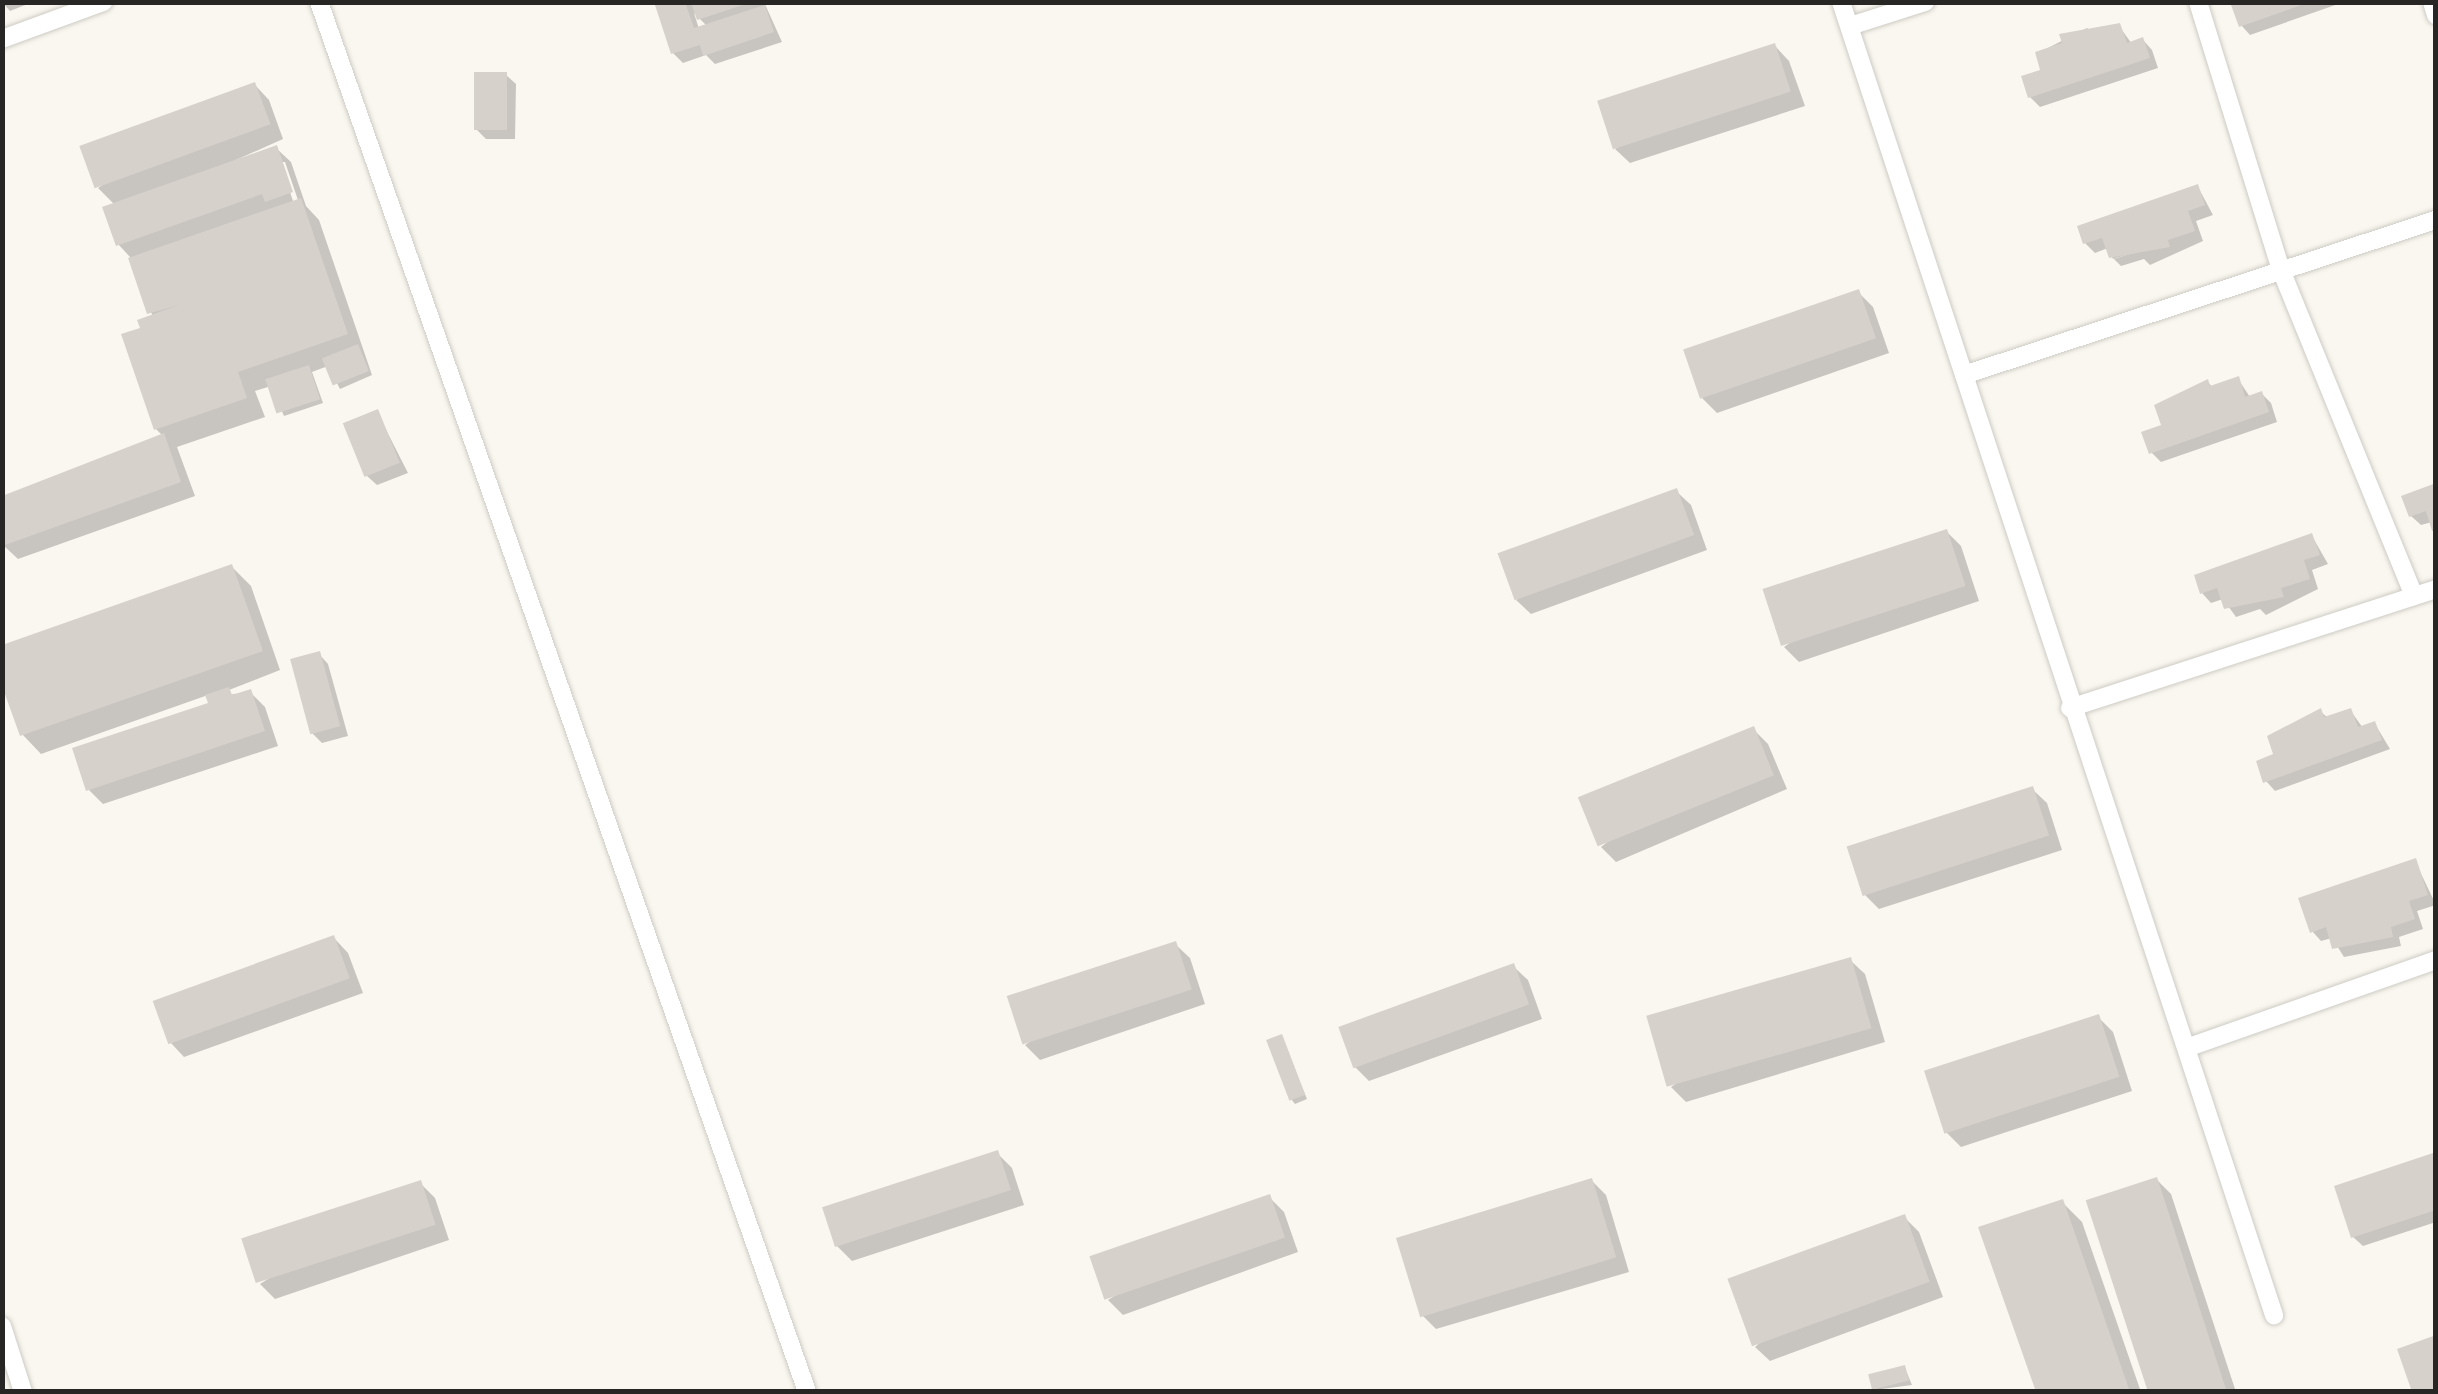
<!DOCTYPE html>
<style>
body{margin:0}
#map{position:relative;width:2438px;height:1394px;overflow:hidden;background:#faf7f0;font-family:Lora,serif}
div>[style]{position:absolute}
.shadow>*{inset:0;background:#0003}
.building>*{inset:0;background:#d7d1cc;transform-origin:0 0}
.roads{filter:drop-shadow(0 0 2px #cdcbc4) drop-shadow(0 0 2px #cdcbc4)}
.service>*{height:18px;margin:-9px;padding:0 9px;transform-origin:9px;border-radius:9px;background:#fff}
span{translate:-50% -50%;white-space:nowrap;text-align:center;line-height:1.15;-webkit-text-stroke:8px #fff;paint-order:stroke}
.frame{position:absolute;inset:0;border:5px solid #272624;pointer-events:none}
</style>
<div id="map">
<div class="shadow">
<div style="clip-path:polygon(2px 2px,33px 2px,10px 11px)"></div>
<div style="clip-path:polygon(evenodd,657px 2px,764px 2px,782px 42px,715px 64px,706px 55px,683px 63px,673px 53px,657px 2px,694px 13px,707px 26px,699px 29px,694px 13px)"></div>
<div style="clip-path:polygon(2247px 2px,2344px 2px,2250px 35px,2241px 25px)"></div>
<div style="clip-path:polygon(2119px 26px,2132px 44px,2143px 40px,2152px 50px,2158px 68px,2040px 107px,2030px 97px,2043px 71px,2038px 53px,2087px 28px,2094px 34px)"></div>
<div style="clip-path:polygon(1775px 46px,1789px 61px,1805px 106px,1630px 163px,1615px 149px)"></div>
<div style="clip-path:polygon(506px 75px,516px 84px,515px 139px,486px 139px,476px 129px)"></div>
<div style="clip-path:polygon(evenodd,255px 85px,269px 100px,283px 139px,218px 168px,276px 148px,291px 162px,306px 206px,319px 220px,372px 375px,340px 389px,328px 366px,312px 372px,323px 403px,284px 416px,271px 386px,255px 391px,265px 417px,177px 447px,195px 496px,18px 559px,3px 545px,163px 436px,156px 429px,143px 329px,153px 317px,130px 257px,118px 244px,115px 205px,98px 188px,255px 85px,280px 162px,285px 162px,299px 203px,294px 204px,280px 162px)"></div>
<div style="clip-path:polygon(2198px 187px,2213px 215px,2196px 221px,2203px 241px,2150px 265px,2144px 259px,2121px 266px,2114px 259px,2149px 248px,2113px 259px,2108px 248px,2095px 253px,2085px 243px)"></div>
<div style="clip-path:polygon(1858px 292px,1873px 307px,1889px 353px,1717px 413px,1702px 398px)"></div>
<div style="clip-path:polygon(2238px 379px,2250px 397px,2261px 393px,2271px 403px,2277px 422px,2161px 462px,2151px 452px,2165px 427px,2208px 382px,2213px 388px)"></div>
<div style="clip-path:polygon(377px 412px,408px 473px,377px 485px,367px 476px)"></div>
<div style="clip-path:polygon(2436px 486px,2436px 531px,2432px 522px,2421px 525px,2411px 516px)"></div>
<div style="clip-path:polygon(1676px 491px,1691px 505px,1707px 550px,1531px 614px,1516px 600px)"></div>
<div style="clip-path:polygon(1946px 531px,1961px 546px,1979px 601px,1799px 662px,1784px 647px)"></div>
<div style="clip-path:polygon(2312px 536px,2328px 564px,2312px 570px,2318px 589px,2266px 615px,2260px 609px,2236px 617px,2223px 599px,2211px 603px,2202px 593px)"></div>
<div style="clip-path:polygon(232px 567px,251px 586px,280px 670px,211px 697px,250px 692px,265px 707px,278px 746px,103px 804px,88px 789px,211px 705px,208px 695px,41px 754px,22px 734px)"></div>
<div style="clip-path:polygon(319px 654px,328px 664px,348px 736px,322px 743px,312px 733px)"></div>
<div style="clip-path:polygon(2350px 710px,2363px 728px,2375px 724px,2390px 749px,2275px 791px,2266px 781px,2276px 756px,2320px 711px,2328px 718px)"></div>
<div style="clip-path:polygon(1753px 729px,1768px 744px,1787px 789px,1616px 862px,1601px 847px)"></div>
<div style="clip-path:polygon(2032px 789px,2047px 803px,2062px 850px,1879px 909px,1864px 894px)"></div>
<div style="clip-path:polygon(2415px 861px,2436px 905px,2417px 911px,2423px 929px,2399px 937px,2401px 946px,2344px 957px,2332px 938px,2321px 941px,2312px 931px)"></div>
<div style="clip-path:polygon(334px 938px,348px 953px,363px 993px,184px 1057px,170px 1042px)"></div>
<div style="clip-path:polygon(1175px 944px,1190px 958px,1205px 1004px,1040px 1060px,1025px 1045px)"></div>
<div style="clip-path:polygon(1850px 960px,1865px 974px,1885px 1042px,1686px 1102px,1671px 1087px)"></div>
<div style="clip-path:polygon(1513px 966px,1528px 980px,1542px 1019px,1369px 1081px,1354px 1066px)"></div>
<div style="clip-path:polygon(2098px 1017px,2113px 1032px,2132px 1091px,1961px 1147px,1946px 1132px)"></div>
<div style="clip-path:polygon(1281px 1037px,1307px 1099px,1295px 1104px,1291px 1099px)"></div>
<div style="clip-path:polygon(997px 1153px,1012px 1168px,1024px 1205px,852px 1261px,837px 1246px)"></div>
<div style="clip-path:polygon(2436px 1156px,2436px 1222px,2363px 1246px,2353px 1237px)"></div>
<div style="clip-path:polygon(2156px 1179px,2171px 1194px,2236px 1392px,2152px 1392px)"></div>
<div style="clip-path:polygon(1592px 1181px,1606px 1195px,1629px 1272px,1436px 1329px,1422px 1315px)"></div>
<div style="clip-path:polygon(420px 1183px,435px 1198px,449px 1240px,275px 1299px,260px 1284px)"></div>
<div style="clip-path:polygon(1269px 1197px,1284px 1212px,1298px 1252px,1123px 1315px,1108px 1300px)"></div>
<div style="clip-path:polygon(2062px 1202px,2082px 1222px,2141px 1392px,2039px 1392px)"></div>
<div style="clip-path:polygon(1904px 1217px,1919px 1232px,1943px 1297px,1770px 1361px,1755px 1347px)"></div>
<div style="clip-path:polygon(1905px 1368px,1912px 1385px,1874px 1390px)"></div>
</div>
<div class="building">
<div style="clip-path:polygon(654px 2px,685px 2px,694px 28px,765px 5px,774px 32px,703px 56px,700px 45px,671px 54px)"></div>
<div style="clip-path:polygon(691px 2px,749px 2px,749px 3px,697px 20px)"></div>
<div style="clip-path:polygon(2239px 2px,2307px 2px,2307px 3px,2239px 27px,2231px 5px)"></div>
<div style="clip-path:polygon(2120px 23px,2127px 43px,2143px 37px,2150px 58px,2028px 98px,2021px 76px,2040px 70px,2035px 52px,2062px 43px,2059px 34px)"></div>
<div style="left:1775px;top:43px;width:51px;height:187px;rotate:72deg"></div>
<div style="left:474px;top:72px;width:33px;height:58px"></div>
<div style="left:255px;top:82px;width:45px;height:187px;rotate:70deg"></div>
<div style="clip-path:polygon(277px 145px,293px 192px,265px 202px,262px 194px,116px 246px,102px 207px)"></div>
<div style="clip-path:polygon(2198px 184px,2205px 205px,2188px 211px,2195px 231px,2168px 240px,2170px 247px,2109px 258px,2102px 238px,2083px 244px,2077px 226px)"></div>
<div style="clip-path:polygon(301px 198px,348px 334px,238px 372px,247px 398px,154px 430px,121px 334px,140px 328px,137px 320px,179px 305px,147px 314px,128px 258px)"></div>
<div style="left:1859px;top:289px;width:52px;height:186px;rotate:71deg"></div>
<div style="left:358px;top:344px;width:29px;height:39px;rotate:68deg"></div>
<div style="left:309px;top:365px;width:36px;height:46px;rotate:72deg"></div>
<div style="clip-path:polygon(2239px 376px,2245px 397px,2262px 391px,2269px 412px,2149px 454px,2141px 432px,2161px 425px,2154px 405px,2208px 379px,2210px 386px)"></div>
<div style="left:378px;top:409px;width:58px;height:38px;rotate:68deg"></div>
<div style="clip-path:polygon(164px 433px,181px 482px,2px 546px,2px 496px)"></div>
<div style="clip-path:polygon(2436px 483px,2436px 530px,2432px 531px,2426px 511px,2409px 517px,2401px 496px)"></div>
<div style="left:1677px;top:488px;width:50px;height:191px;rotate:70deg"></div>
<div style="left:1947px;top:529px;width:60px;height:194px;rotate:72deg"></div>
<div style="clip-path:polygon(2312px 533px,2320px 555px,2304px 560px,2310px 579px,2281px 588px,2284px 597px,2224px 609px,2217px 588px,2200px 594px,2194px 575px)"></div>
<div style="clip-path:polygon(232px 564px,263px 651px,20px 736px,2px 686px,2px 645px)"></div>
<div style="left:320px;top:651px;width:78px;height:31px;rotate:75deg"></div>
<div style="clip-path:polygon(229px 687px,232px 695px,251px 689px,265px 731px,86px 791px,72px 748px,208px 703px,205px 695px)"></div>
<div style="clip-path:polygon(2321px 708px,2324px 717px,2351px 708px,2358px 727px,2375px 721px,2382px 740px,2263px 783px,2256px 761px,2273px 754px,2267px 736px)"></div>
<div style="left:1754px;top:726px;width:53px;height:190px;rotate:68deg"></div>
<div style="left:2033px;top:786px;width:52px;height:196px;rotate:72deg"></div>
<div style="clip-path:polygon(2416px 858px,2428px 895px,2409px 901px,2415px 919px,2391px 927px,2393px 937px,2332px 949px,2326px 927px,2310px 933px,2298px 898px)"></div>
<div style="left:334px;top:935px;width:46px;height:193px;rotate:70deg"></div>
<div style="left:1176px;top:941px;width:51px;height:178px;rotate:72deg"></div>
<div style="left:1851px;top:957px;width:74px;height:213px;rotate:74deg"></div>
<div style="left:1514px;top:963px;width:44px;height:187px;rotate:70deg"></div>
<div style="left:2099px;top:1014px;width:66px;height:184px;rotate:72deg"></div>
<div style="left:1282px;top:1034px;width:65px;height:17px;rotate:69deg"></div>
<div style="left:998px;top:1150px;width:42px;height:185px;rotate:72deg"></div>
<div style="clip-path:polygon(2436px 1152px,2436px 1210px,2351px 1238px,2334px 1186px)"></div>
<div style="left:2157px;top:1177px;width:226px;height:75px;rotate:72deg"></div>
<div style="left:1592px;top:1178px;width:83px;height:205px;rotate:73deg"></div>
<div style="left:421px;top:1180px;width:47px;height:189px;rotate:72deg"></div>
<div style="left:1270px;top:1194px;width:46px;height:191px;rotate:71deg"></div>
<div style="clip-path:polygon(2063px 1199px,2130px 1392px,2036px 1392px,1978px 1227px)"></div>
<div style="left:1905px;top:1214px;width:72px;height:189px;rotate:70deg"></div>
<div style="clip-path:polygon(2436px 1335px,2436px 1392px,2412px 1392px,2397px 1349px)"></div>
<div style="left:1905px;top:1365px;width:16px;height:38px;rotate:76deg"></div>
</div>
<div class="roads">
<div class="service">
<div style="left:319px;top:2px;width:1473px;rotate:70.65deg"></div>
<div style="left:1841px;top:2px;width:1383px;rotate:71.75deg"></div>
<div style="left:2198px;top:2px;width:281px;rotate:72.8deg"></div>
<div style="left:2281px;top:270px;width:352px;rotate:67.8deg"></div>
<div style="left:2432px;top:2px;width:14px;rotate:73deg"></div>
<div style="left:1850px;top:26px;width:79px;rotate:-17.7deg"></div>
<div style="left:2px;top:39px;width:108px;rotate:-20.1deg"></div>
<div style="left:1964px;top:375px;width:497px;rotate:-18.2deg"></div>
<div style="left:2070px;top:708px;width:385px;rotate:-18deg"></div>
<div style="left:2189px;top:1047px;width:262px;rotate:-19.4deg"></div>
<div style="left:2px;top:1326px;width:69px;rotate:72.3deg"></div>
</div>
</div>
<div class="frame"></div>
</div>
